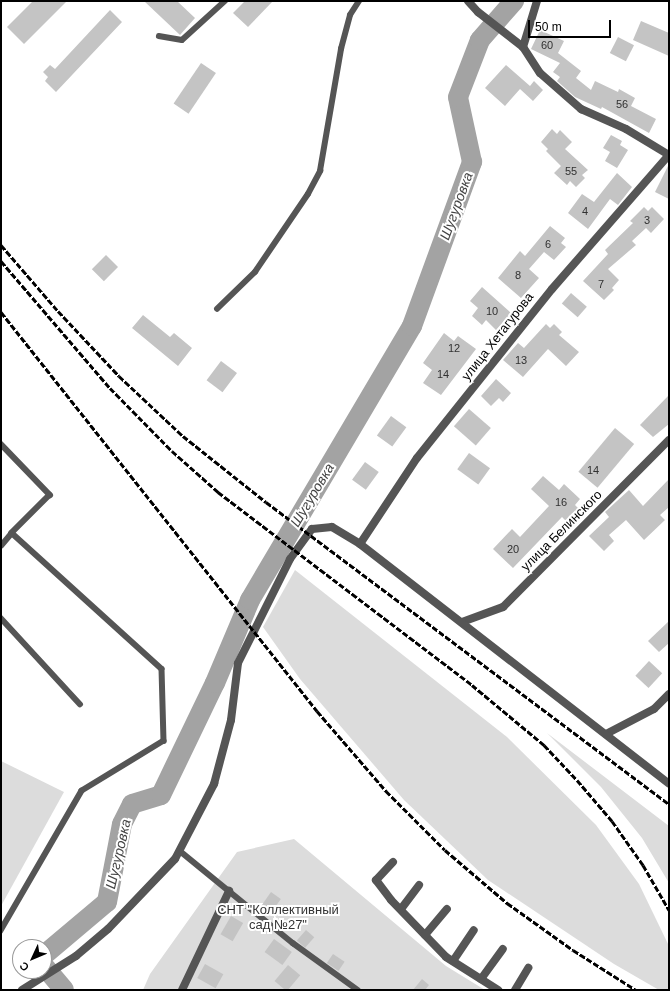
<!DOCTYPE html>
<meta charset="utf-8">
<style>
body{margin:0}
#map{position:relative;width:670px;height:991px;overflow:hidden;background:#fff;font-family:Helvetica,sans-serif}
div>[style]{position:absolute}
.green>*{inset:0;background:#dcdcdc}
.river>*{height:20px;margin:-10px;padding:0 10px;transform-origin:10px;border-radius:10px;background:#a3a3a3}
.building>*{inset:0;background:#c4c4c4;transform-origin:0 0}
.service>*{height:5.5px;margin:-2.75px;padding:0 2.75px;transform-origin:2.75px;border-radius:2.75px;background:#555}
.minor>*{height:8px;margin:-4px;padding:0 4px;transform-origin:4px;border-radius:4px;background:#555}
.rail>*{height:3px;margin-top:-1.5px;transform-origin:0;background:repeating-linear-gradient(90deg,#000 0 6px,transparent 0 8px)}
span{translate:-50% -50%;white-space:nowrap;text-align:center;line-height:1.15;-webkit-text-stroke:4px #fff;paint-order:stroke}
.number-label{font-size:11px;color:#313131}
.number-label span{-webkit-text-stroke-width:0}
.street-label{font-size:13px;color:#000}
.park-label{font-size:13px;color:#333}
.water-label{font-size:14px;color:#444;font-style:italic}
.frame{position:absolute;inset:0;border:2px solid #000;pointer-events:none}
.north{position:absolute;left:12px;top:939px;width:40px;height:40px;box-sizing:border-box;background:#fff;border:1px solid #999;border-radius:50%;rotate:226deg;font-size:11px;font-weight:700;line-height:16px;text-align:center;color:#000}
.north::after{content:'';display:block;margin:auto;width:14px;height:18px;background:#000;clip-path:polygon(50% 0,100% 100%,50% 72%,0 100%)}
.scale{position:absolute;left:528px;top:20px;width:83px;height:18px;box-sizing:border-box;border:2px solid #000;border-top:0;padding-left:5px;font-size:12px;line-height:14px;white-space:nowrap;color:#000;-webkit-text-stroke:3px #fff;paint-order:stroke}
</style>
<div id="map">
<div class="green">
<div style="clip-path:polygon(295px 570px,507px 737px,596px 825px,639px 884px,669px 946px,669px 990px,659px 990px,614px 964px,488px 880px,404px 800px,300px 679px,263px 627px)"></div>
<div style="clip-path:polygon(547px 733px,669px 826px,669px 883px,642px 838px,601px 787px)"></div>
<div style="clip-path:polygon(1px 761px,64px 792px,1px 906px)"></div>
<div style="clip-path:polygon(294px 839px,446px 966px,485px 990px,143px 990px,150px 974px,237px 852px)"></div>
</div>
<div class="river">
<div style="left:44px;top:955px;width:82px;rotate:-40.1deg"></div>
<div style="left:107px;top:902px;width:79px;rotate:-79.1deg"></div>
<div style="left:122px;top:824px;width:22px;rotate:-63deg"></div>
<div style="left:132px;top:804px;width:30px;rotate:-17deg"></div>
<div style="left:161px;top:795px;width:124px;rotate:-64.3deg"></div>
<div style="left:215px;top:683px;width:90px;rotate:-67.1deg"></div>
<div style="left:250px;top:600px;width:318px;rotate:-59.4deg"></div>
<div style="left:412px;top:326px;width:175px;rotate:-69.9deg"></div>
<div style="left:472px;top:162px;width:66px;rotate:-102.2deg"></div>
<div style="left:458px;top:97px;width:61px;rotate:-68.9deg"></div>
<div style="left:480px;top:40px;width:52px;rotate:-48.9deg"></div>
<div style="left:44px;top:966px;width:31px;rotate:50deg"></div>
</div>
<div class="building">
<div style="clip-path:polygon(33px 1px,67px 1px,24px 44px,7px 27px)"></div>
<div style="clip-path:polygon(144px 1px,177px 1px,195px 18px,180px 35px)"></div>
<div style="clip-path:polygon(245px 1px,273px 1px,248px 27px,233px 13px)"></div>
<div style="clip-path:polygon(110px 10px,122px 22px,56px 92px,45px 81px,48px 77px,43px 72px,50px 65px,55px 69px)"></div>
<div style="clip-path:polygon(641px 21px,669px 33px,669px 56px,633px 40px)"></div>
<div style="clip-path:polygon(540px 30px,564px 41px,558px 53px,581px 71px,576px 78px,591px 90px,595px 81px,618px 92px,619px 89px,635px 98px,631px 106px,656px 119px,649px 133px,602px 107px,601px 109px,575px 97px,557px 81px,560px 77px,553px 72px,560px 63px,531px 49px)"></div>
<div style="left:618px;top:37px;width:18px;height:18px;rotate:27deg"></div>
<div style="left:201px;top:63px;width:18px;height:49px;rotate:34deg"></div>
<div style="clip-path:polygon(506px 65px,530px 86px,534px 81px,543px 90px,533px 101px,520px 89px,505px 106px,485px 88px)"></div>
<div style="clip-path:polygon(552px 129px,557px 134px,560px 130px,572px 142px,565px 149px,588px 170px,582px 175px,585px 178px,576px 187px,570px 181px,567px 185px,554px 173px,561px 166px,546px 151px,548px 149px,541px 142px)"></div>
<div style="clip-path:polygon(611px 135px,622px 141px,620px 145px,628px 150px,617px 168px,605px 161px,610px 152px,603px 148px)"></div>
<div style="clip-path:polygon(669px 164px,669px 199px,655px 192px)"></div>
<div style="clip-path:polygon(617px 173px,632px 187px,618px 205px,610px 199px,588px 229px,568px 213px,582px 194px,594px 202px)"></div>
<div style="clip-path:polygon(644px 207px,648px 211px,652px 207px,664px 219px,651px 233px,646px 228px,632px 241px,636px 245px,608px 269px,619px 280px,612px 288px,614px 290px,604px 300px,583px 281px,608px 254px,605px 250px,633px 223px,630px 221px)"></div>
<div style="clip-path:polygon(550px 226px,565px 238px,561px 243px,566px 247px,554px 260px,544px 252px,529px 269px,539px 278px,521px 298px,498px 278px,520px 251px,525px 256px)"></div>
<div style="left:106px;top:255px;width:17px;height:20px;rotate:45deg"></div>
<div style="clip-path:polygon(482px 287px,511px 313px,496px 330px,486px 320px,482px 325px,472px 316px,478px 308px,470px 301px)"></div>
<div style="left:571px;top:293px;width:21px;height:14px;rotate:41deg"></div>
<div style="clip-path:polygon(143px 315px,170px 337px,174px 333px,192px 348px,178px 366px,132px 328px)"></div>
<div style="clip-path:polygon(546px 324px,550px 328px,554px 324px,562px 332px,559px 335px,579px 352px,566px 366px,548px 349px,523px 377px,503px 360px,518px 343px,524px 348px)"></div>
<div style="clip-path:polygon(444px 333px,454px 341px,458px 336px,476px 349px,441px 395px,423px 383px,432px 370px,423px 363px)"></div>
<div style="left:221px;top:361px;width:20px;height:24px;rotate:37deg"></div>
<div style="clip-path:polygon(496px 379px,511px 393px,503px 402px,499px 398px,491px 406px,481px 396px)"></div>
<div style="clip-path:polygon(669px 395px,669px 424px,653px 437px,640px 425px)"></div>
<div style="left:469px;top:409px;width:29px;height:23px;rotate:41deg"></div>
<div style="left:391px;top:416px;width:19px;height:24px;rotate:36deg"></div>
<div style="left:615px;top:428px;width:25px;height:57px;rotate:40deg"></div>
<div style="left:469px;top:453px;width:26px;height:20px;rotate:36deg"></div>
<div style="left:365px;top:462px;width:17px;height:22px;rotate:36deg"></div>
<div style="clip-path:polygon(543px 476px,559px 490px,564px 484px,580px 499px,575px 505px,581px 511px,569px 524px,562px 517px,513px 568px,493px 549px,512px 529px,520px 537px,549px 506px,531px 489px)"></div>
<div style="clip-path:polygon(669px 479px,669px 507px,660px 515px,665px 520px,644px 540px,626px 520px,609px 535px,614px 541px,604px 551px,589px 536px,609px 517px,605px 512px,629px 490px,643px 506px)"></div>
<div style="clip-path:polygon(669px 621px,669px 643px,659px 652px,648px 641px)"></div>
<div style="left:649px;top:661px;width:18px;height:20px;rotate:43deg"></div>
<div style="left:271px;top:892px;width:12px;height:16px;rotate:35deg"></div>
<div style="left:231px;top:916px;width:14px;height:21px;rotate:30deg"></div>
<div style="left:306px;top:930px;width:11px;height:14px;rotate:41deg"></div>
<div style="left:274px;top:939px;width:22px;height:16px;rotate:36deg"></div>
<div style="left:333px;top:954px;width:14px;height:11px;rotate:34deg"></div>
<div style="left:205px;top:964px;width:21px;height:16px;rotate:29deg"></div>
<div style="left:288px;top:965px;width:16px;height:21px;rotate:40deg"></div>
<div style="clip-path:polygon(422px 979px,429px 985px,425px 990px,413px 990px)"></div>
</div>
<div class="service">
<div style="left:159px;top:36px;width:23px;rotate:10deg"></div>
<div style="left:182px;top:40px;width:58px;rotate:-42.2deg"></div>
<div style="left:217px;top:309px;width:53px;rotate:-44.2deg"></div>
<div style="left:255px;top:272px;width:94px;rotate:-55.8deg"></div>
<div style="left:308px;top:194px;width:26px;rotate:-62deg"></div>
<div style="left:320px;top:171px;width:124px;rotate:-80.2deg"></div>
<div style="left:341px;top:49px;width:35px;rotate:-75deg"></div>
<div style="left:350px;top:15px;width:17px;rotate:-57deg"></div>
<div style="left:1px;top:444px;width:71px;rotate:46.1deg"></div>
<div style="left:50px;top:495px;width:54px;rotate:135deg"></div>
<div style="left:12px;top:533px;width:202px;rotate:42.2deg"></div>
<div style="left:162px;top:669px;width:72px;rotate:88.4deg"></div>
<div style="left:164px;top:741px;width:96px;rotate:148.6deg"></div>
<div style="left:82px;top:791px;width:162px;rotate:120.1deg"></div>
<div style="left:1px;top:546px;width:17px;rotate:-50deg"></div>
<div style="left:1px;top:618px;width:117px;rotate:47.4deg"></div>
<div style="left:180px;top:851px;width:146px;rotate:39.2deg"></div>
<div style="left:293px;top:943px;width:80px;rotate:35.9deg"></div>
</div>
<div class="minor">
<div style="left:468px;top:1px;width:15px;rotate:48deg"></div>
<div style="left:478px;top:12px;width:57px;rotate:37.9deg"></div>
<div style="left:523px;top:47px;width:31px;rotate:57deg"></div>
<div style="left:540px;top:73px;width:55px;rotate:41.3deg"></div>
<div style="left:581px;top:109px;width:49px;rotate:24deg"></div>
<div style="left:626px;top:129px;width:50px;rotate:31.2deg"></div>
<div style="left:523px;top:47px;width:48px;rotate:-73.1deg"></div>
<div style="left:360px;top:544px;width:103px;rotate:-56.5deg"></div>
<div style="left:417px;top:458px;width:216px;rotate:-51.4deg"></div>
<div style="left:552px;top:289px;width:178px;rotate:-48.9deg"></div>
<div style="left:462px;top:622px;width:44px;rotate:-20.1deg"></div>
<div style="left:503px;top:607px;width:235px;rotate:-45.2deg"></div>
<div style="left:606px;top:734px;width:54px;rotate:-27.5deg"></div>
<div style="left:654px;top:709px;width:21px;rotate:-45deg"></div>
<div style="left:393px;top:862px;width:25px;rotate:133deg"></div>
<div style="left:376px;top:880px;width:25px;rotate:53deg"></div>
<div style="left:391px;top:900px;width:79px;rotate:46deg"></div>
<div style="left:446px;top:957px;width:62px;rotate:32.4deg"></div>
<div style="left:401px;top:909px;width:30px;rotate:-53deg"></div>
<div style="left:425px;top:935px;width:34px;rotate:-50deg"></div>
<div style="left:453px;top:961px;width:37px;rotate:-56deg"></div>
<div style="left:481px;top:979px;width:37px;rotate:-54deg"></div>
<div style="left:22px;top:990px;width:64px;rotate:-32.2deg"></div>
<div style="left:76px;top:956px;width:42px;rotate:-40.2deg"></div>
<div style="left:108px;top:929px;width:97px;rotate:-46.3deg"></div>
<div style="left:175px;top:859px;width:85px;rotate:-62.5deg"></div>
<div style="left:214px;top:784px;width:66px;rotate:-75.1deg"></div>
<div style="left:231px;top:720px;width:57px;rotate:-83deg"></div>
<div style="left:238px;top:663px;width:116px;rotate:-63.4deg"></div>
<div style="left:290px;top:559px;width:37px;rotate:-54deg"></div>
<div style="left:312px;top:529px;width:20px;rotate:-6deg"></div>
<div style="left:332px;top:527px;width:33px;rotate:31deg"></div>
<div style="left:360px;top:544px;width:391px;rotate:37.8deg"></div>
<div style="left:182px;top:990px;width:110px;rotate:-64.6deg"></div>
<div style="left:515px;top:990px;width:26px;rotate:-59deg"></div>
</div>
<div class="rail">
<div style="left:1px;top:245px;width:87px;rotate:49.2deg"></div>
<div style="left:58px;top:311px;width:89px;rotate:46.8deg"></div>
<div style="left:119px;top:376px;width:88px;rotate:43.2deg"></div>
<div style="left:183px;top:436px;width:106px;rotate:38.5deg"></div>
<div style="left:266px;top:502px;width:504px;rotate:36.85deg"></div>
<div style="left:1px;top:261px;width:167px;rotate:49.4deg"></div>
<div style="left:110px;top:388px;width:88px;rotate:45.5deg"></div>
<div style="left:172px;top:451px;width:62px;rotate:41.7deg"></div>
<div style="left:218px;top:492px;width:319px;rotate:37.2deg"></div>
<div style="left:472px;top:685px;width:94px;rotate:39.8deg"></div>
<div style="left:544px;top:745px;width:48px;rotate:46.7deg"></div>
<div style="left:577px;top:780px;width:54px;rotate:49.5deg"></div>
<div style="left:612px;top:821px;width:54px;rotate:54.8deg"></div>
<div style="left:643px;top:865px;width:52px;rotate:60deg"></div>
<div style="left:1px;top:312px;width:509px;rotate:51.62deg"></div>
<div style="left:317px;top:711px;width:106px;rotate:49.2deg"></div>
<div style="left:386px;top:791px;width:83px;rotate:45deg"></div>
<div style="left:445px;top:850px;width:82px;rotate:40.5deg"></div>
<div style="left:507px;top:903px;width:81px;rotate:35.5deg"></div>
<div style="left:573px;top:950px;width:75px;rotate:32.4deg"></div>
</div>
<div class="number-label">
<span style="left:547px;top:45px">60</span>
<span style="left:622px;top:104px">56</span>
<span style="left:571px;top:171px">55</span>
<span style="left:585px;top:211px">4</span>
<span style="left:647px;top:220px">3</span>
<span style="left:548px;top:244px">6</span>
<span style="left:518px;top:275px">8</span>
<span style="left:601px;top:284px">7</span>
<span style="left:492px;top:311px">10</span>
<span style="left:454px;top:348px">12</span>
<span style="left:521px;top:360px">13</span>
<span style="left:443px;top:374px">14</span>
<span style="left:593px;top:470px">14</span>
<span style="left:561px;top:502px">16</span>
<span style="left:513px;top:549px">20</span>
</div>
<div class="street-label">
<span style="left:498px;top:337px;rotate:-52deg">улица Хетагурова</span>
<span style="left:562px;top:531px;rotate:-45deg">улица Белинского</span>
</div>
<div class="park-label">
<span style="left:278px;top:918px">СНТ "Коллективный<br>сад №27"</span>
</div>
<div class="water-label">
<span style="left:456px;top:206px;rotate:-70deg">Шугуровка</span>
<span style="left:312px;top:495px;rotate:-59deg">Шугуровка</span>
<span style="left:118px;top:854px;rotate:-77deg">Шугуровка</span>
</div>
<div class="frame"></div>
<div class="north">С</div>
<div class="scale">50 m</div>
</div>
